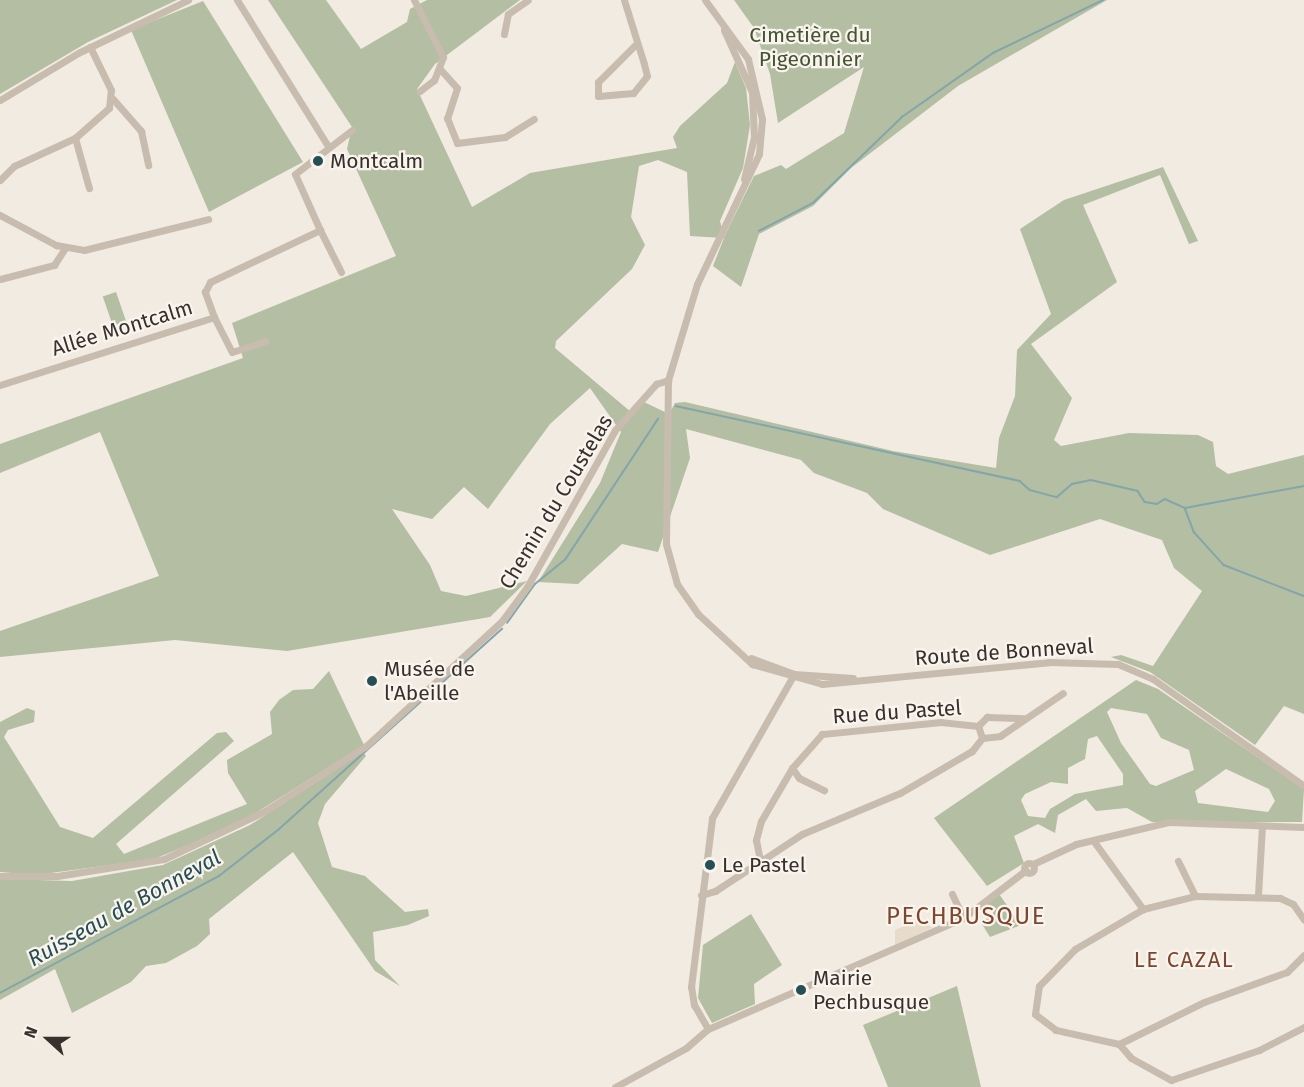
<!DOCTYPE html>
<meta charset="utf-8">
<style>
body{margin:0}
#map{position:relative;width:1304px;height:1087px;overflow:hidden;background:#f1ebe1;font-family:"Fira Sans",sans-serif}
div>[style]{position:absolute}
.green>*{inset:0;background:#b3bea3;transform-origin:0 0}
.plaza>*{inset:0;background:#e7dcca}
.stream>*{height:1.5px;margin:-0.75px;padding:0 0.75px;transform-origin:0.75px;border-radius:0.75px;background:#83a6ab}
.minor>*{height:7px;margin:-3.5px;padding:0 3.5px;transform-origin:3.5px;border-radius:3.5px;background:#c8bcae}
.minor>.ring{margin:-3.5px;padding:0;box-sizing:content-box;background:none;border:7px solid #c8bcae;border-radius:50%}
.dots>*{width:16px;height:16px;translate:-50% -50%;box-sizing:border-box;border:3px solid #f9f4ed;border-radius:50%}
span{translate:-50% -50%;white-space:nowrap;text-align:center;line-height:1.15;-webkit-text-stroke:4.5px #f9f4ed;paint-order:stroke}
.park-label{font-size:21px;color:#455332}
.poi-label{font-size:21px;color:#37302c}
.left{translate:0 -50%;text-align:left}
.street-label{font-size:21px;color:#37302c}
.water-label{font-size:22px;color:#264e54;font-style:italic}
.neighbourhood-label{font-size:22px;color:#7d462e;letter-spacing:1.5px}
.quarter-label{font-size:24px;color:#7d462e;letter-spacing:1.5px}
.north{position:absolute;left:18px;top:1009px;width:60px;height:60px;-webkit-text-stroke:4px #f9f4ed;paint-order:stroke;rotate:291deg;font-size:16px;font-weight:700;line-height:24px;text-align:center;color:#37302c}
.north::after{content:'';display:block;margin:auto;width:21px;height:27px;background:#37302c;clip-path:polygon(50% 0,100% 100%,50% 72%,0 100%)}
</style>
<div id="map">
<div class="green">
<div style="clip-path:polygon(0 0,177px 0,88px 42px,0 94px)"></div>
<div style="clip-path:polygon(268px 0,326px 0,361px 49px,407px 22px,410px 9px,427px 0,520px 0,435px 64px,417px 89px,472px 207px,530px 173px,677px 148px,673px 137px,680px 126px,727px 83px,735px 62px,746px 88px,750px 125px,743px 168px,720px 221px,724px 237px,754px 176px,781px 165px,786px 169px,844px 133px,864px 67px,778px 123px,770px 74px,754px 28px,734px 0,1107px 0,958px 86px,851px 168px,813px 206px,759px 234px,741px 287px,713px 266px,724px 238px,690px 236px,687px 172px,658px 160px,639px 166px,631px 217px,645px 245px,632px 269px,556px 341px,555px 348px,631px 412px,644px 402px,669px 414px,675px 403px,685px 402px,893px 451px,996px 468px,999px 438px,1015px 396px,1017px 350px,1051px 314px,1020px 229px,1064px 200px,1163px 167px,1198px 241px,1189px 244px,1160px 175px,1083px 205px,1117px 282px,1031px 344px,1072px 398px,1054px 440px,1061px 446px,1129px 433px,1198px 435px,1213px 442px,1216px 466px,1228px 474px,1304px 455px,1304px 714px,1284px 706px,1255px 745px,1150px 672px,1111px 657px,1121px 655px,1153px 666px,1202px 591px,1174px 568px,1162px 540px,1100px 519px,990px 555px,883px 509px,867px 493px,814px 473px,801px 460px,686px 429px,690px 458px,658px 552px,622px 544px,578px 584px,538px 582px,600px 483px,621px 432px,590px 388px,550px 424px,488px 509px,464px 487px,432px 519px,392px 509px,430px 565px,441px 591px,466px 596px,527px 581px,490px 617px,287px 651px,175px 640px,0 657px,0 631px,159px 576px,100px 432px,0 473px,0 444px,243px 358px,232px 323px,396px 256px,347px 149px,352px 127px)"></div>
<div style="clip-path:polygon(203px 1px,303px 162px,209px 212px,131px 30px)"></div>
<div style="left:116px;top:292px;width:31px;height:14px;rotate:71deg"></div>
<div style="clip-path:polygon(329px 671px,364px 745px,235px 826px,154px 859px,36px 875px,0 872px,0 722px,27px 708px,35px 711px,34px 722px,8px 730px,4px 737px,60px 827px,93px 838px,217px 733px,226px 732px,234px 741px,116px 844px,124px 854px,247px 804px,228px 773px,227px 760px,272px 734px,270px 712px,279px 700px,293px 690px,313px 689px)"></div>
<div style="clip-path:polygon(evenodd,1136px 680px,1158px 689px,1304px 789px,1302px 822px,1152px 822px,1127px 808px,1096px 811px,1086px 799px,1058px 815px,1055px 833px,1038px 824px,1014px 836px,1024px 863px,987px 886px,934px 818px,1136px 680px,1111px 708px,1147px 714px,1161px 738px,1189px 750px,1194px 770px,1156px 786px,1150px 784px,1121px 743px,1107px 712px,1111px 708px,1136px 680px,1097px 736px,1123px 774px,1123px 785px,1075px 794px,1050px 809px,1045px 818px,1028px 816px,1021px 800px,1025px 794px,1051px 782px,1068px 784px,1068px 768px,1085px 759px,1088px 739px,1097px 736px,1136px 680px,1226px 769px,1269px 789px,1275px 801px,1268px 812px,1198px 803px,1195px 791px,1226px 769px)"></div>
<div style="clip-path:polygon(363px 752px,366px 756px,325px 804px,318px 823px,332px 867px,365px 876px,405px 912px,428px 909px,429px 916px,408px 925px,373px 932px,375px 960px,400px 986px,375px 971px,293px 852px,209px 919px,210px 934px,197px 946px,166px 963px,146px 966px,131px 982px,72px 1013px,55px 969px,0 1000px,0 879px,72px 881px,163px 865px,250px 825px)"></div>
<div style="clip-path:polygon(999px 894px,1021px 925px,990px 937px,980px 921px,994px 916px,990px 907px,982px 907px)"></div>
<div style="clip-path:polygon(751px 914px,782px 965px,754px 984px,755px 1004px,712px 1023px,698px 998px,703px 945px)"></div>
<div style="clip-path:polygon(957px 986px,981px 1087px,888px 1087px,863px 1025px)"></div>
</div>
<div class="plaza">
<div style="clip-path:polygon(921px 918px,932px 928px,895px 945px,895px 930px)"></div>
</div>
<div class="stream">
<div style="left:759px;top:231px;width:61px;rotate:-27.4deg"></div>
<div style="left:813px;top:203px;width:124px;rotate:-44deg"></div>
<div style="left:902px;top:117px;width:111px;rotate:-35.1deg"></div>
<div style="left:993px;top:53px;width:122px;rotate:-25.7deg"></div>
<div style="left:676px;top:406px;width:352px;rotate:12.3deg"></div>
<div style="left:1020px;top:481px;width:13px;rotate:42deg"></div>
<div style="left:1030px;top:490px;width:28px;rotate:15deg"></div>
<div style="left:1057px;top:497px;width:20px;rotate:-41deg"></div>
<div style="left:1072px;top:484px;width:19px;rotate:-12deg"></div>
<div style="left:1091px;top:480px;width:48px;rotate:13.2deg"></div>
<div style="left:1138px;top:491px;width:13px;rotate:58deg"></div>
<div style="left:1145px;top:502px;width:12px;rotate:9deg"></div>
<div style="left:1157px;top:504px;width:9px;rotate:-32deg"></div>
<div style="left:1165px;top:499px;width:22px;rotate:24deg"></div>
<div style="left:1185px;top:508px;width:26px;rotate:69deg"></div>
<div style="left:1194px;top:532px;width:45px;rotate:47.7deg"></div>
<div style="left:1224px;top:565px;width:86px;rotate:21.2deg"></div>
<div style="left:1185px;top:508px;width:121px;rotate:-10.5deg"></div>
<div style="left:507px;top:623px;width:48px;rotate:-54.3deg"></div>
<div style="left:535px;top:584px;width:38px;rotate:-39deg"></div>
<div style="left:565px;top:560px;width:169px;rotate:-56.6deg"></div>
<div style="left:0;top:993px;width:248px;rotate:-28.1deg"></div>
<div style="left:219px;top:876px;width:75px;rotate:-37.9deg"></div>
<div style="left:278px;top:830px;width:301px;rotate:-41.9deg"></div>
</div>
<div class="minor">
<div style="left:237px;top:0;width:172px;rotate:58.1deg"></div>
<div style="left:414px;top:0;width:64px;rotate:63deg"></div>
<div style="left:443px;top:57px;width:25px;rotate:111deg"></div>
<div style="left:434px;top:80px;width:18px;rotate:142deg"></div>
<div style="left:624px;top:0;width:67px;rotate:72.6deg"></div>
<div style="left:644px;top:64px;width:12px;rotate:76deg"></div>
<div style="left:647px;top:76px;width:22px;rotate:129deg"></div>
<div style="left:633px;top:93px;width:35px;rotate:175deg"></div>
<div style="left:598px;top:96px;width:14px;rotate:-90deg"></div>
<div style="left:598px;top:82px;width:55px;rotate:-45deg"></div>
<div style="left:705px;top:0;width:73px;rotate:53.9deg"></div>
<div style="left:748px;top:59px;width:62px;rotate:76.9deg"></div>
<div style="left:762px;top:119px;width:35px;rotate:95deg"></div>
<div style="left:759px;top:154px;width:144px;rotate:115.5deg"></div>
<div style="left:697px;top:284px;width:100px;rotate:106.8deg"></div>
<div style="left:668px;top:380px;width:164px;rotate:90.7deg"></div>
<div style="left:666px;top:544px;width:41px;rotate:74.6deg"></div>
<div style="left:677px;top:584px;width:37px;rotate:55deg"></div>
<div style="left:698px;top:614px;width:74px;rotate:42.8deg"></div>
<div style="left:752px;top:664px;width:73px;rotate:15.9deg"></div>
<div style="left:822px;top:684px;width:228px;rotate:-5.5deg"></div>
<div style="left:1049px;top:662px;width:69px;rotate:1.7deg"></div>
<div style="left:1118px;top:664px;width:38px;rotate:23deg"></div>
<div style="left:1153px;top:679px;width:185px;rotate:35.3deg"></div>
<div style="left:724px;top:30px;width:68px;rotate:65.7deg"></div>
<div style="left:752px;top:92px;width:45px;rotate:87.5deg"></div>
<div style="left:754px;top:137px;width:43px;rotate:103.4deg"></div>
<div style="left:504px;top:34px;width:20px;rotate:-79deg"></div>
<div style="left:508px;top:14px;width:24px;rotate:-35deg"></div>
<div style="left:440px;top:69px;width:25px;rotate:48deg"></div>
<div style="left:457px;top:88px;width:32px;rotate:108deg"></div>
<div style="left:447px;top:118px;width:27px;rotate:68deg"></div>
<div style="left:457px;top:143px;width:48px;rotate:-7.1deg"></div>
<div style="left:505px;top:137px;width:34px;rotate:-32deg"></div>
<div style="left:113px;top:99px;width:43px;rotate:48.8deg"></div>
<div style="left:141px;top:131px;width:35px;rotate:78deg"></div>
<div style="left:0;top:100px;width:93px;rotate:-31deg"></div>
<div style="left:80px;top:52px;width:120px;rotate:-25.7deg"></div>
<div style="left:75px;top:138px;width:52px;rotate:74.4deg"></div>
<div style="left:0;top:180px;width:20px;rotate:-45deg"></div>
<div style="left:14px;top:166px;width:67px;rotate:-24.7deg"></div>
<div style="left:75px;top:138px;width:45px;rotate:-41.4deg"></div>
<div style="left:109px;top:108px;width:18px;rotate:-84deg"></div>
<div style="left:111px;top:90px;width:48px;rotate:-116deg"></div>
<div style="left:0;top:215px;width:64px;rotate:28.2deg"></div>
<div style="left:56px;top:245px;width:28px;rotate:10deg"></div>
<div style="left:84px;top:250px;width:128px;rotate:-14deg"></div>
<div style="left:320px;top:230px;width:47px;rotate:63.4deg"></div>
<div style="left:0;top:279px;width:56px;rotate:-14.5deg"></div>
<div style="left:54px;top:265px;width:20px;rotate:-57deg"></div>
<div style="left:214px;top:317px;width:39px;rotate:63deg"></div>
<div style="left:232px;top:352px;width:35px;rotate:-18deg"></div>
<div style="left:0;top:385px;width:225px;rotate:-17.6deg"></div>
<div style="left:214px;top:317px;width:27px;rotate:-110deg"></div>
<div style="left:205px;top:292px;width:11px;rotate:-63deg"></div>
<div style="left:210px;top:282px;width:122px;rotate:-25.3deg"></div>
<div style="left:320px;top:230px;width:61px;rotate:-114.1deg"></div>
<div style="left:295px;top:174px;width:72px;rotate:-37.7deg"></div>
<div style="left:751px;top:658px;width:46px;rotate:20.4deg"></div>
<div style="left:794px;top:674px;width:59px;rotate:3.9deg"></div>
<div style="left:978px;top:726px;width:13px;rotate:-45deg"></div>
<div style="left:987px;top:717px;width:36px;rotate:2deg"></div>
<div style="left:982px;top:738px;width:18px;rotate:-6deg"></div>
<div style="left:1000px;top:736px;width:76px;rotate:-34.3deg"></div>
<div style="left:792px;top:768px;width:12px;rotate:55deg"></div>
<div style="left:799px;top:778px;width:28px;rotate:26deg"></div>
<div style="left:1095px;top:843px;width:82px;rotate:54deg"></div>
<div style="left:1178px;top:861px;width:39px;rotate:64deg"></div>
<div class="ring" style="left:1024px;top:863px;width:3px;height:3px"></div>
<div style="left:1033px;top:864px;width:47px;rotate:-24.9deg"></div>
<div style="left:1076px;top:844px;width:96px;rotate:-13.3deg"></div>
<div style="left:1169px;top:822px;width:135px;rotate:2.1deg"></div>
<div style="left:0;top:876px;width:57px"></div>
<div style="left:57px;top:876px;width:108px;rotate:-9deg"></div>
<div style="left:164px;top:859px;width:112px;rotate:-25.4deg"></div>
<div style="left:265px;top:811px;width:120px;rotate:-32.8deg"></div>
<div style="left:366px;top:746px;width:183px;rotate:-42.6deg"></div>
<div style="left:501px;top:622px;width:44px;rotate:-53.4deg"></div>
<div style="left:527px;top:587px;width:180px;rotate:-60.7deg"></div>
<div style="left:615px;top:430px;width:62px;rotate:-48.3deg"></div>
<div style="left:656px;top:384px;width:13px;rotate:-18deg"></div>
<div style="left:952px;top:894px;width:26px;rotate:65deg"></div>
<div style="left:701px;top:895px;width:15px;rotate:-16deg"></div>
<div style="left:715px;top:891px;width:104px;rotate:-33.2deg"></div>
<div style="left:802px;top:834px;width:106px;rotate:-22.7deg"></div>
<div style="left:900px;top:793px;width:83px;rotate:-30.3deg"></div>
<div style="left:972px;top:751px;width:16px;rotate:-52deg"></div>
<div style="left:982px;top:738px;width:13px;rotate:-108deg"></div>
<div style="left:978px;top:726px;width:37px;rotate:-174deg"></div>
<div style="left:941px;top:722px;width:120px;rotate:174.2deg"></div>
<div style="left:822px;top:734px;width:45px;rotate:131.4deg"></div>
<div style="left:792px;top:768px;width:61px;rotate:120.3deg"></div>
<div style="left:761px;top:821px;width:20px;rotate:105deg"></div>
<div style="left:756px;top:840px;width:20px;rotate:79deg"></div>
<div style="left:1258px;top:895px;width:69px;rotate:-86.7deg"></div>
<div style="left:708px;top:1029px;width:28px;rotate:-120deg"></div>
<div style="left:694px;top:1005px;width:18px;rotate:-99deg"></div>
<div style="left:691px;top:987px;width:170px;rotate:-82.9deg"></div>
<div style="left:712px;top:818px;width:166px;rotate:-60.3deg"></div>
<div style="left:708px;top:1029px;width:278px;rotate:-23.5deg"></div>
<div style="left:963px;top:918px;width:79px;rotate:-37.3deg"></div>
<div style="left:1119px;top:1044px;width:65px;rotate:-167.5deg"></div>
<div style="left:1056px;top:1030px;width:26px;rotate:-143deg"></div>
<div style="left:1035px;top:1014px;width:28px;rotate:-82deg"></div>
<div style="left:1039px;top:986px;width:52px;rotate:-45.8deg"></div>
<div style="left:1075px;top:949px;width:79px;rotate:-30.5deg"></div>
<div style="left:1143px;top:909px;width:54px;rotate:-14deg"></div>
<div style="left:1195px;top:896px;width:85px;rotate:1.3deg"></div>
<div style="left:1280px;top:898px;width:14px;rotate:25deg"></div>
<div style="left:1293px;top:904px;width:19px;rotate:55deg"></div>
<div style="left:1119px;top:1044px;width:95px;rotate:-26.3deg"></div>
<div style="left:1204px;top:1002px;width:88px;rotate:-19.9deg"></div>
<div style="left:1287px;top:972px;width:24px;rotate:-45deg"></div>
<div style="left:1119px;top:1044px;width:18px;rotate:49deg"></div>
<div style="left:1131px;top:1058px;width:46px;rotate:28.8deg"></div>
<div style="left:1171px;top:1080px;width:93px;rotate:-18.8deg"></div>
<div style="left:1259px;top:1050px;width:51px;rotate:-27.1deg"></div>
<div style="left:615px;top:1087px;width:81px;rotate:-28.8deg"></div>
<div style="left:686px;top:1048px;width:29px;rotate:-41deg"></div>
</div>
<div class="dots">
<div style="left:318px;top:161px;background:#264e54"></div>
<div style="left:372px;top:681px;background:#264e54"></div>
<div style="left:710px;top:865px;background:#264e54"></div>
<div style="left:801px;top:990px;background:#264e54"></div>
</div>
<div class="park-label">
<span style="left:810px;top:47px">Cimetière du<br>Pigeonnier</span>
</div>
<div class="poi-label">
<span class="left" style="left:330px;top:161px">Montcalm</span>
<span class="left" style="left:384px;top:681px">Musée de<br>l'Abeille</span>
<span class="left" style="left:722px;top:865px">Le Pastel</span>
<span class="left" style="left:813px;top:990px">Mairie<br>Pechbusque</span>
</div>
<div class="street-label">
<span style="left:122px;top:328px;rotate:-17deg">Allée Montcalm</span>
<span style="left:556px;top:502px;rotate:-59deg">Chemin du Coustelas</span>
<span style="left:1004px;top:652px;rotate:-4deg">Route de Bonneval</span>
<span style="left:897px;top:712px;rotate:-4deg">Rue du Pastel</span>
</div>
<div class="water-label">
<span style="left:124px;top:908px;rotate:-29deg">Ruisseau de Bonneval</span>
</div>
<div class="neighbourhood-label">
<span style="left:1184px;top:960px">LE CAZAL</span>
</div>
<div class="quarter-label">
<span style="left:966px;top:917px">PECHBUSQUE</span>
</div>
<div class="north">N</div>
</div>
